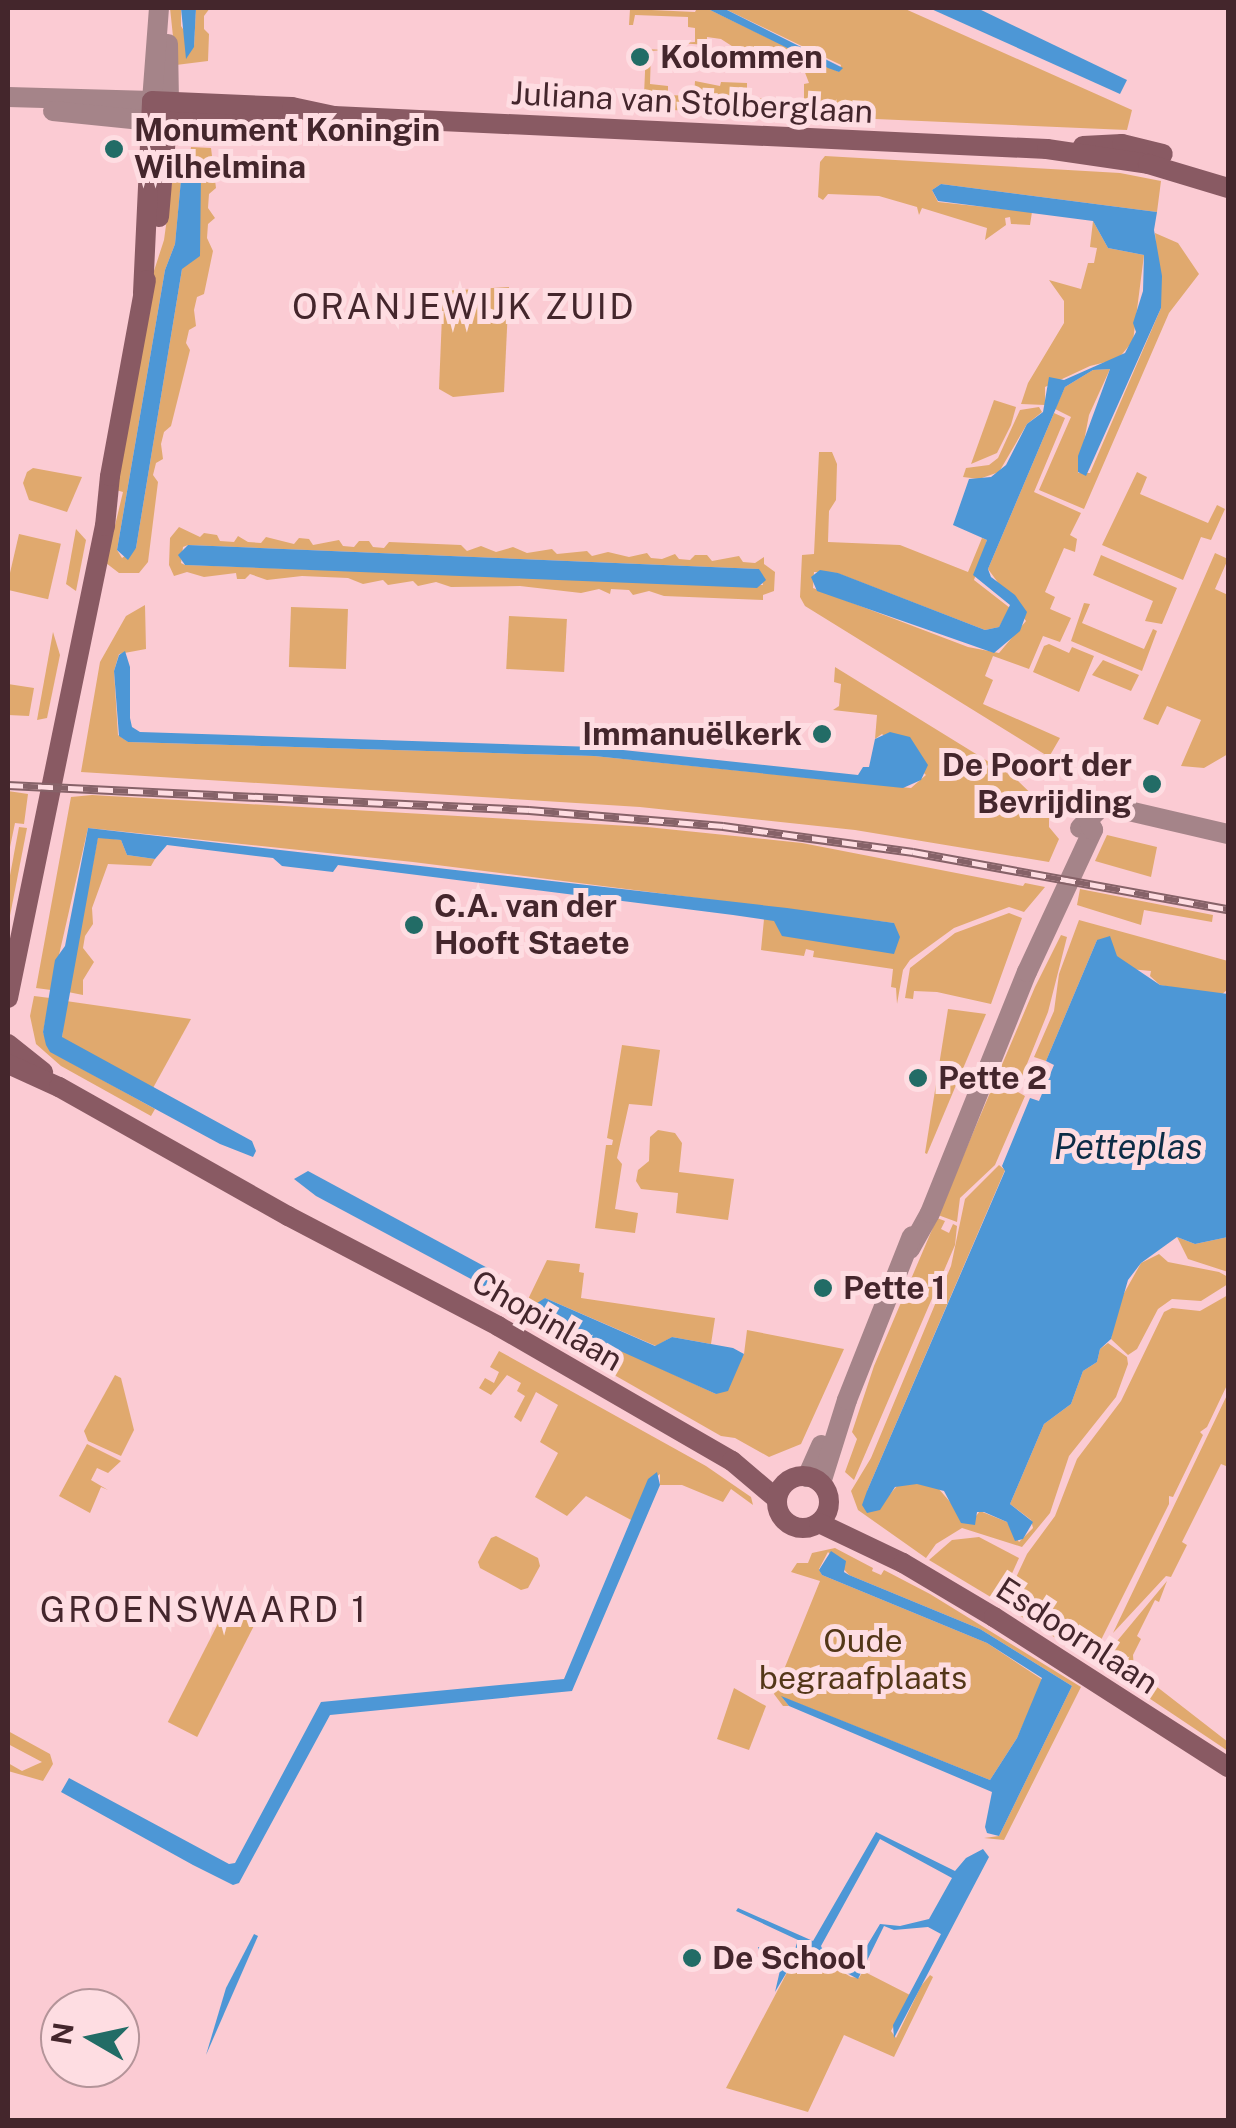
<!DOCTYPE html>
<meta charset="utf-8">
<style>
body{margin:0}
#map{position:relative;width:1236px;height:2128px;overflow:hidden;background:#fbcbd3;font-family:"Public Sans",sans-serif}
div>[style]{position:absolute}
.green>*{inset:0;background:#e0a96e;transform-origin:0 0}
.water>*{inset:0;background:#4d97d6}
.tertiary>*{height:20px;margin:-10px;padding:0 10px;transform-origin:10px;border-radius:10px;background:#a58489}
.secondary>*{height:20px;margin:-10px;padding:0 10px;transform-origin:10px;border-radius:10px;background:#895a63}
.secondary>.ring{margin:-10px;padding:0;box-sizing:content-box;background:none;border:20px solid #895a63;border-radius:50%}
.rail>*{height:9px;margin-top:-4.5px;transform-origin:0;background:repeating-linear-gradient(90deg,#fedde2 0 15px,#866268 0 30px);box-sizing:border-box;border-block:2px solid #866268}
.dots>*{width:28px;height:28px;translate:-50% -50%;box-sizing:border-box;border:5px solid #fedde2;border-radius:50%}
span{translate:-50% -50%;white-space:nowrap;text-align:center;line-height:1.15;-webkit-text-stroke:10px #fedde2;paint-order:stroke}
.poi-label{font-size:32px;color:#44262c;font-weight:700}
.left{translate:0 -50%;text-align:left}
.right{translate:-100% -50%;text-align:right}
.street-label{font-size:32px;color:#44262c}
.park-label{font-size:32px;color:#533718}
.neighbourhood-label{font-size:35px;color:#44262c;letter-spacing:2.5px}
.water-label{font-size:35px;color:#0c2c46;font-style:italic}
.frame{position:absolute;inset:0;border:10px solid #44262c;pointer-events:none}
.north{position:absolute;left:40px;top:1988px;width:100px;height:100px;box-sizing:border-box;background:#fedde2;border:2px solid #b49499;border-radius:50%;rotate:279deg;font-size:28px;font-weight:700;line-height:40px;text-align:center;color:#44262c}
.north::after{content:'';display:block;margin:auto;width:35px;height:45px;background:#226c66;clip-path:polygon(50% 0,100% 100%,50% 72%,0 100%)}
</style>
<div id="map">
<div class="green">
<div style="clip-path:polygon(170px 8px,181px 8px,181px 26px,194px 47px,196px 8px,210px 8px,204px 16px,204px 29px,209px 34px,208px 61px,176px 65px)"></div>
<div style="clip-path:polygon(697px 8px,706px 8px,839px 72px,841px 65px,723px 8px,903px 8px,1132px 110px,1127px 130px,626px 108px,627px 98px,644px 95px,646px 49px,664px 50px,651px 51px,650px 84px,668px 86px,668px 95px,694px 96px,695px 81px,720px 86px,721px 82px,747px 83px,747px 98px,804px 100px,804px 84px,809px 83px,804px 70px,748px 67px,755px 61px,721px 39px,707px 37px,707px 45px,679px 43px,695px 42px,695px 28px,688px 27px,688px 17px,635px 15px,633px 25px,629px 25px,630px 9px,695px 12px)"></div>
<div style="clip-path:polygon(evenodd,191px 147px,211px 148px,216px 188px,209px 194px,208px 208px,215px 218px,208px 224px,207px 238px,213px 251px,204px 294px,197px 297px,194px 310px,196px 326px,189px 330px,186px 343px,190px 350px,171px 426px,164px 432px,161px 444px,163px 459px,156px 463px,153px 475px,158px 482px,148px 562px,139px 573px,119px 573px,106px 563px,123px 492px,116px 490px,153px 274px,164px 240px,175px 160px,189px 160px,191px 147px,182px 170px,182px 269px,136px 548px,122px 558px,117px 550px,165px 270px,175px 244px,182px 170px)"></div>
<div style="clip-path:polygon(825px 156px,1120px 173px,1161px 181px,1157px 212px,941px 184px,932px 190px,938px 202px,1032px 212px,1030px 225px,1011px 224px,1010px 217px,1005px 218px,1006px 225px,985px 240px,987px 228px,922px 208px,919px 215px,917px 207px,879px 196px,828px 194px,823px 200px,818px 197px,820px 162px)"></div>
<div style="clip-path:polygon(1093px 221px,1108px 248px,1144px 255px,1133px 341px,1118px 359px,1090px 366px,1045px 387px,1045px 405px,1021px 404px,1028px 383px,1064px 323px,1064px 301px,1049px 280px,1081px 289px,1088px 263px,1094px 263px,1097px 248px,1090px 247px)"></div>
<div style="clip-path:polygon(1155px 233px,1178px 243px,1199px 274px,1169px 313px,1084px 509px,1039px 490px,1071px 417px,1055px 409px,1065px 387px,1093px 370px,1110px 369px,1089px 415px,1078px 473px,1090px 473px,1161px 308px)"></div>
<div style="clip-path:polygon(509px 287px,504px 392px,453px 397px,439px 389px,443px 291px)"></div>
<div style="clip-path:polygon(994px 400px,1016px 407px,1011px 425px,997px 453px,971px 464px)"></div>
<div style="clip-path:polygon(1039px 407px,1042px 412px,1027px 424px,999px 472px,979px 479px,963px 477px,966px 468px,989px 465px,998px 458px,1020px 410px)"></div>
<div style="clip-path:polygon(1054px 413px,1065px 418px,1034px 492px,1081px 513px,1070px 535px,1077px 539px,1075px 552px,1064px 548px,1045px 592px,1055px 597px,1050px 609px,1071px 618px,1060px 642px,1043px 636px,1029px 669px,993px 656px,985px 676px,993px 680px,983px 704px,1060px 738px,1049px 757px,805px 606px,800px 597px,802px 555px,814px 554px,819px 452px,832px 452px,837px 464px,836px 500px,829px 511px,828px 542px,900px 545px,968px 572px,982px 538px,987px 540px,974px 580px,1010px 608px,999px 627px,985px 630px,837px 573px,814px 572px,813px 588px,968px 647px,999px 653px,1026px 621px,988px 569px)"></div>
<div style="clip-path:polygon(33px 468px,82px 477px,67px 512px,29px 500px,23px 483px,27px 472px)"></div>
<div style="clip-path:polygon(1137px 472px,1147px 477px,1140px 494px,1208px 523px,1217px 505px,1225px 509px,1211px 540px,1201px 537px,1183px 580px,1102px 545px)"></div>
<div style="clip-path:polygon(evenodd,179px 527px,200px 537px,204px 533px,217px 535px,220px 541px,234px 542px,238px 536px,248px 542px,261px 543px,266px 537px,294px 544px,299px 538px,309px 539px,313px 545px,339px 540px,343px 546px,354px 547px,359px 541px,369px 541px,373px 547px,384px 548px,389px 542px,461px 545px,467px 551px,481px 546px,496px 552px,513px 547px,527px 553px,552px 549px,557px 554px,587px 551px,592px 556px,608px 552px,629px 557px,647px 553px,651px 558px,662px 559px,675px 554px,679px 559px,690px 560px,695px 555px,707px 555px,712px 561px,739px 556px,743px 562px,755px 563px,764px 557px,764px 564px,775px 572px,774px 591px,763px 595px,763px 600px,664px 596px,649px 591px,633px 595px,629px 590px,611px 589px,610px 594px,599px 589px,581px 593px,520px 586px,451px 587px,436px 582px,418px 586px,413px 581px,388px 585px,383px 580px,363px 584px,348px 578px,302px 576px,267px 580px,250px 574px,245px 579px,237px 579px,236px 573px,204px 577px,187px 572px,174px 576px,169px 565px,170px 538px,179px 527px,188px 545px,759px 569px,763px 585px,185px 565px,181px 563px,183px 547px,188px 545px)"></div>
<div style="clip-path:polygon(76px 529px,86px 540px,76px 591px,66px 584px)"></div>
<div style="left:19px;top:534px;width:43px;height:57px;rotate:13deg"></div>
<div style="clip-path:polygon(1215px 553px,1228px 559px,1215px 589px,1228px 595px,1228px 754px,1204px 768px,1181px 766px,1201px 720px,1167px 706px,1158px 725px,1143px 719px)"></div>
<div style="clip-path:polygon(1101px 555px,1177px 588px,1162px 624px,1145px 621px,1153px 601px,1093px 575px)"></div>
<div style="clip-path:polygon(1084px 603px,1090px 604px,1082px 623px,1144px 649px,1153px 629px,1157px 631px,1142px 671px,1071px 641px)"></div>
<div style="clip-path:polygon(145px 605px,146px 649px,119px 654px,114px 671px,118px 735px,128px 742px,594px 756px,911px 788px,926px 775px,882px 734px,875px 739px,877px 715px,833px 710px,839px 706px,841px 684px,834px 682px,835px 667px,1015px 778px,1049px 811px,1049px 827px,1059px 839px,1049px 862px,855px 830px,640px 807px,81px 772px,100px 662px,126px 616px)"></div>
<div style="left:291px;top:607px;width:57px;height:60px;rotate:2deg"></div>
<div style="left:509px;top:616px;width:58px;height:53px;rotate:3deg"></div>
<div style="clip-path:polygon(53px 632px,60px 655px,47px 718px,37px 720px)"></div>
<div style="clip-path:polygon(1049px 644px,1069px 653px,1072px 647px,1094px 656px,1079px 692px,1033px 672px,1044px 646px)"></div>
<div style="clip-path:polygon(1103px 660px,1139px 675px,1131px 691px,1092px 675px)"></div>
<div style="clip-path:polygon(8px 684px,34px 688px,29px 716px,8px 715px)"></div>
<div style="clip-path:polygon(8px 791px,28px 794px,24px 824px,15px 823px,8px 857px)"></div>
<div style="clip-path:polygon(92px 795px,647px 827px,802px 843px,1023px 886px,1025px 883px,1045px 887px,1024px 912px,1009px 907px,954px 928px,910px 960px,903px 970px,897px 1004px,896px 988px,891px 987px,893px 969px,813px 957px,814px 951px,806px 949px,804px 956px,761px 950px,764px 919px,894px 923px,413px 862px,88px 828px,51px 990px,36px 988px,71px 797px)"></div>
<div style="clip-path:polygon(19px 827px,27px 828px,8px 926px,8px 886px)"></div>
<div style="clip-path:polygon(1107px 835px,1157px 847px,1151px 877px,1095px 861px)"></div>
<div style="clip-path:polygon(98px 837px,121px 840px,127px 855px,155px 859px,151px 866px,108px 864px,92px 908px,93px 924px,85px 936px,83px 948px,94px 962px,83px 980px,83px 995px,68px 992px)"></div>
<div style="clip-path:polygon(1080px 889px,1213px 915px,1212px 922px,1144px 910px,1141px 925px,1077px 905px)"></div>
<div style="clip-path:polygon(1009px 913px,1022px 918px,991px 1004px,937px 992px,914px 991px,913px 999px,905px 998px,910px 968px,955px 933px)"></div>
<div style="clip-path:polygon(1079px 920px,1228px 961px,1228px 989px,1220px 996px,1160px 985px,1150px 976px,1151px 971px,1130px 969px,1097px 940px,1046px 1061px,1034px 1057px,1054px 1011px,1059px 974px)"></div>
<div style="clip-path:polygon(1061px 935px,1067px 937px,1048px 1012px,1016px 1091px,1025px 1096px,995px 1165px,960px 1198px,957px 1222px,938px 1215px,1035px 987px)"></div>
<div style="clip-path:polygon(34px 996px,50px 998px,43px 1032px,50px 1051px,155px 1109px,151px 1116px,61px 1066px,36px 1044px,30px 1016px)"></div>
<div style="clip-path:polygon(66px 1001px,191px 1019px,153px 1088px,62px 1038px)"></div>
<div style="clip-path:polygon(948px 1009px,986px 1014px,927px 1154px,925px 1153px)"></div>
<div style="clip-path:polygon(622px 1045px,660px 1050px,652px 1106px,629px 1104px,617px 1158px,622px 1164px,615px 1209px,638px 1213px,635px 1233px,595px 1228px,606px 1145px,612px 1145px,613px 1140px,607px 1138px)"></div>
<div style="clip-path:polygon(658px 1130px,675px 1133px,682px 1143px,679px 1172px,734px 1179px,728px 1220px,676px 1213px,678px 1193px,641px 1189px,636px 1181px,638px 1170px,649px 1161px,650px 1137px)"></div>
<div style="clip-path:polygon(999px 1165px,1005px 1170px,867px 1491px,883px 1502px,897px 1486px,915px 1483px,938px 1488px,957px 1510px,976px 1516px,980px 1511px,1007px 1522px,1019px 1542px,1033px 1528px,1031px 1520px,1010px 1504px,1044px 1424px,1071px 1404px,1083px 1371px,1097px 1362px,1100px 1349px,1108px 1343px,1127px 1357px,1128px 1364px,1116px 1397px,1069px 1456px,1050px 1513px,1022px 1547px,962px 1528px,936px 1544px,926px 1558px,858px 1510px,851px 1491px,871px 1458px,951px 1266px,965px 1199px)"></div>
<div style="clip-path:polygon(937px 1218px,945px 1221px,941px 1229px,949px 1233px,953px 1224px,957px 1226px,955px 1245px,854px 1480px,845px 1472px,857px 1439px,852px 1432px,874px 1366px)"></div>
<div style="clip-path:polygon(1177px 1237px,1195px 1244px,1228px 1237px,1228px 1272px,1188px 1259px)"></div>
<div style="clip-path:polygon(1159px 1254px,1168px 1262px,1219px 1272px,1228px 1277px,1228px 1284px,1201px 1301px,1172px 1299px,1158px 1309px,1137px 1349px,1128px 1355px,1111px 1339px,1118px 1304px,1141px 1263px)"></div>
<div style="clip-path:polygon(547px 1260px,580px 1264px,579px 1272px,584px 1273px,581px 1298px,715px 1318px,711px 1344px,672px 1337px,656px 1346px,545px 1298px,534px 1310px,716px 1394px,744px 1354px,747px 1330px,844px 1349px,801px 1444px,769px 1457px,735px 1438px,721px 1436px,518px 1320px)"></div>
<div style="clip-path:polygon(1228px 1295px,1228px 1383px,1207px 1427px,1200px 1432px,1203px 1435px,1190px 1462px,1173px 1497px,1169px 1496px,1169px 1504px,1091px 1660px,1003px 1605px,1027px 1554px,1055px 1516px,1077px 1459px,1121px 1401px,1164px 1312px,1172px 1308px,1200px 1311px)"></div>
<div style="clip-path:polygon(499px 1351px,706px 1466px,751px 1497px,753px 1505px,731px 1489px,723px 1502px,682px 1485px,660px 1485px,660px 1474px,647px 1484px,633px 1521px,586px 1496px,567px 1516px,535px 1497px,558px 1453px,540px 1442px,558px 1405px,536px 1392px,521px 1422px,514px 1417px,525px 1396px,517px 1391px,521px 1383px,507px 1375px,491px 1395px,479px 1388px,485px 1378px,494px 1383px,499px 1372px,490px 1367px)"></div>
<div style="clip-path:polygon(115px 1375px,121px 1378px,134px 1430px,121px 1456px,88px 1441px,84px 1431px)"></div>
<div style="clip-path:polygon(1228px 1393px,1228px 1461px,1226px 1466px,1221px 1464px,1182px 1542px,1187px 1545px,1171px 1577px,1166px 1576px,1113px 1633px)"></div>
<div style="clip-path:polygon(87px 1444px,121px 1461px,108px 1473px,97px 1468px,91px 1480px,108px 1490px,101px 1487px,90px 1513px,59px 1496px)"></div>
<div style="clip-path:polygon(496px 1536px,538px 1558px,540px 1566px,528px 1588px,521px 1590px,480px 1568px,478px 1562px,491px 1538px)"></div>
<div style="clip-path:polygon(979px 1537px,1019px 1558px,999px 1602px,929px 1560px,952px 1540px)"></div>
<div style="clip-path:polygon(835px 1548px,873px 1568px,872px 1571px,881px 1575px,884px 1570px,930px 1594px,1081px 1687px,1004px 1840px,984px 1838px,999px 1836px,1072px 1686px,980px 1629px,849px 1575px,828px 1552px,819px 1569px,822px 1575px,987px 1643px,1043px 1680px,1017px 1738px,990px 1780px,782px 1697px,789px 1706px,783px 1706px,774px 1694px,820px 1581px,791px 1572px,797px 1563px,808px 1563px,812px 1553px)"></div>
<div style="clip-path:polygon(1167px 1581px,1159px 1602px,1155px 1600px,1137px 1636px,1141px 1639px,1133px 1655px,1134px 1669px,1228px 1742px,1228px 1751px,1098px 1664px)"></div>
<div style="left:230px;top:1600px;width:33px;height:137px;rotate:27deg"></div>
<div style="clip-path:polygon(734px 1688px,766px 1706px,749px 1750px,717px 1739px)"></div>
<div style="clip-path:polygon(8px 1731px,50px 1754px,53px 1764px,43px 1781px,8px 1771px,8px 1763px,22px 1771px,42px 1762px,8px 1744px)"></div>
<div style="clip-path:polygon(813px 1955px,851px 1977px,859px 1978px,863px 1971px,910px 1995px,891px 2031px,896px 2038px,921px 1986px,930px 1975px,933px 1977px,894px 2057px,844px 2035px,808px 2112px,726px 2088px,791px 1965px)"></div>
</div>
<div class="water">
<div style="clip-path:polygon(181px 8px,196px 8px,194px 47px,186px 59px)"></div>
<div style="clip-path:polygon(706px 8px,723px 8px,843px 68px,839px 72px,828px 68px)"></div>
<div style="clip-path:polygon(929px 8px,977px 8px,1127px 80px,1120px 94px)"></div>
<div style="clip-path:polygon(192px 168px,201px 173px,200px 256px,182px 269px,136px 548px,128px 560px,117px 550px,165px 270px,175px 244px,182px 169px)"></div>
<div style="clip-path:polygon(941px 184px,1157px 212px,1154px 230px,1162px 276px,1161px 308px,1086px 476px,1078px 472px,1078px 456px,1110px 369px,1093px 370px,1065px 387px,988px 569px,991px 577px,1015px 595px,1027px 612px,1020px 631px,994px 653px,817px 591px,811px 577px,820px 570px,838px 573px,985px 630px,999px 627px,1010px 605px,973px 575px,987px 540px,953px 525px,969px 479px,991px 477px,1006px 465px,1027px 424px,1043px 412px,1049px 377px,1064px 380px,1125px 353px,1136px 332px,1133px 323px,1143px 291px,1144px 255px,1108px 248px,1093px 221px,938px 201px,932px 190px)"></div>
<div style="clip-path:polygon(188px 545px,759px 569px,766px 580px,757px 588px,185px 565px,178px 555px)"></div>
<div style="clip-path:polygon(125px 651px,130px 667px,130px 718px,132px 727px,140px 732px,595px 747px,858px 775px,863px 767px,869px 767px,875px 739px,890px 732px,910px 737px,928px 765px,921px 780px,903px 788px,594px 756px,128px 742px,119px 736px,114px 671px,119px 655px)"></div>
<div style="clip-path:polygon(88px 828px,787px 908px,894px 923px,900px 937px,894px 954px,782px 936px,774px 921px,733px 915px,338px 865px,333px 872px,282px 866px,273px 858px,167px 845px,155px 859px,127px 855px,121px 840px,98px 838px,62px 1037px,252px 1141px,256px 1151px,253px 1157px,220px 1144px,50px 1052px,46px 1045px,43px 1032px,55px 960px,65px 946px)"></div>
<div style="clip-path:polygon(1110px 936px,1117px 956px,1160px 985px,1228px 994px,1228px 1237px,1195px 1244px,1177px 1237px,1141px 1263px,1128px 1280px,1111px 1339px,1100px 1349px,1097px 1362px,1083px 1371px,1071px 1404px,1044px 1424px,1010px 1504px,1033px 1522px,1023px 1539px,1015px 1541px,1007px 1522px,984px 1512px,977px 1512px,975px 1525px,961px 1523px,944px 1491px,917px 1484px,895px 1487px,880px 1510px,867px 1513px,862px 1505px,867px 1491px,1005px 1171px,1002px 1166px,1030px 1098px,1039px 1101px,1054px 1065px,1046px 1061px,1097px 940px)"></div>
<div style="clip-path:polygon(308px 1171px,495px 1272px,495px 1283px,484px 1286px,316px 1196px,294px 1179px)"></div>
<div style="clip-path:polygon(545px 1298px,655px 1346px,672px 1337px,733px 1348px,744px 1354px,728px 1391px,716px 1394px,538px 1314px,534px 1305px)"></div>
<div style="clip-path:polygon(657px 1472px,660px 1485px,572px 1691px,330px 1715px,239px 1883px,233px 1885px,193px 1865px,61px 1792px,69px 1778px,229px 1864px,235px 1863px,321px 1702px,564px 1679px,648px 1479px)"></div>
<div style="clip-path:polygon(831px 1551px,846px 1561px,844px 1572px,849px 1575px,980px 1629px,1072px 1686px,999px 1836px,987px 1833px,985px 1827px,992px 1792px,789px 1706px,781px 1696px,990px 1780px,1017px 1738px,1042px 1678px,987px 1643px,822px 1575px,819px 1570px)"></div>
<div style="clip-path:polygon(evenodd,876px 1832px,955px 1871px,966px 1858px,983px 1849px,989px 1857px,894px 2038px,893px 2025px,941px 1934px,928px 1927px,894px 1930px,884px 1926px,858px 1979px,811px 1954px,791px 1965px,775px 1992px,781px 1966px,759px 1952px,758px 1947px,785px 1953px,795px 1949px,798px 1940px,736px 1911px,738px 1908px,813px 1941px,876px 1832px,880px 1839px,952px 1878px,929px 1919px,900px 1926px,880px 1924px,853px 1969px,825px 1955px,821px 1946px,880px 1839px)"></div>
<div style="clip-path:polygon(254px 1934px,258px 1936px,206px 2055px,226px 1988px)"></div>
</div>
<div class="tertiary">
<div style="left:168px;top:44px;width:58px;rotate:89deg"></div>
<div style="left:8px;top:97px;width:144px;rotate:1.6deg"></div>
<div style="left:152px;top:101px;width:93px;rotate:-85.7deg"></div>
<div style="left:53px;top:111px;width:99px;rotate:5.8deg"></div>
<div style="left:1080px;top:828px;width:33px;rotate:-45deg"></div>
<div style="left:1103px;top:805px;width:128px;rotate:13.1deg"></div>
<div style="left:910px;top:1249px;width:41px;rotate:-60.9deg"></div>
<div style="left:930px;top:1213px;width:260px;rotate:-68.1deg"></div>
<div style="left:1027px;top:972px;width:157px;rotate:-65.1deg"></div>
<div style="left:1093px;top:830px;width:9px;rotate:-117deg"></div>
<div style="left:807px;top:1477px;width:35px;rotate:-66deg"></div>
<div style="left:821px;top:1483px;width:87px;rotate:-72.6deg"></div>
<div style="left:847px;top:1400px;width:176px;rotate:-68.4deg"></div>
</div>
<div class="secondary">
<div style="left:156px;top:122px;width:121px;rotate:-1.4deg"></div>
<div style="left:1083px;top:146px;width:39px;rotate:-3deg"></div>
<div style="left:1122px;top:144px;width:42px;rotate:13.7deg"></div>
<div style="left:159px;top:217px;width:115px;rotate:-85deg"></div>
<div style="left:143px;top:293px;width:192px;rotate:-87.3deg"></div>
<div style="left:152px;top:101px;width:140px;rotate:2.5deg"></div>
<div style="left:292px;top:107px;width:43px;rotate:12.1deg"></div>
<div style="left:334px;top:116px;width:714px;rotate:2.65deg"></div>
<div style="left:1047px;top:149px;width:102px;rotate:8.4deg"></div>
<div style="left:1148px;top:164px;width:84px;rotate:16.7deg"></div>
<div style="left:8px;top:998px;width:482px;rotate:-78.4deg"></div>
<div style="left:105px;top:526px;width:50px;rotate:-84.3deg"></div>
<div style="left:110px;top:476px;width:199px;rotate:-79.6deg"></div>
<div style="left:8px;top:1044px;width:45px;rotate:38.7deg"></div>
<div style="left:8px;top:1064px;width:56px;rotate:24.3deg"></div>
<div style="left:59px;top:1087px;width:263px;rotate:29.4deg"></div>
<div style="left:288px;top:1216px;width:237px;rotate:27.6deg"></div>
<div style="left:498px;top:1326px;width:270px;rotate:30deg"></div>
<div style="left:732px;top:1461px;width:59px;rotate:40.2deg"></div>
<div class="ring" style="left:777px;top:1476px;width:32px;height:32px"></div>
<div style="left:819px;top:1523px;width:93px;rotate:25.5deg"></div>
<div style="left:903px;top:1563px;width:106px;rotate:30.7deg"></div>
<div style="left:994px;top:1617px;width:278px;rotate:32.7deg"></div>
</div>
<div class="rail">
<div style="left:8px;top:785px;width:522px;rotate:2.75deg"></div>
<div style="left:529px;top:810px;width:195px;rotate:4.7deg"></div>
<div style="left:723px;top:826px;width:192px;rotate:7.8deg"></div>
<div style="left:913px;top:852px;width:320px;rotate:10.3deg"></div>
</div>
<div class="dots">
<div style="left:640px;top:57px;background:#226c66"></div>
<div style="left:114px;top:149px;background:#226c66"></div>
<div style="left:822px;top:734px;background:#226c66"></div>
<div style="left:1152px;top:784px;background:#226c66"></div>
<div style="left:414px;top:925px;background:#226c66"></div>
<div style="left:918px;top:1078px;background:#226c66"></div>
<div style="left:823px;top:1288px;background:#226c66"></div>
<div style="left:692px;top:1958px;background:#226c66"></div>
</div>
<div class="poi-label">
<span class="left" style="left:660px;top:57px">Kolommen</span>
<span class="left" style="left:134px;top:149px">Monument Koningin<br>Wilhelmina</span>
<span class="right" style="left:802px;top:734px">Immanuëlkerk</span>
<span class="right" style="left:1132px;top:784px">De Poort der<br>Bevrijding</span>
<span class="left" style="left:434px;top:925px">C.A. van der<br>Hooft Staete</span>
<span class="left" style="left:938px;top:1078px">Pette 2</span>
<span class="left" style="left:843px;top:1288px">Pette 1</span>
<span class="left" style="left:712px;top:1958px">De School</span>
</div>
<div class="street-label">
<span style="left:692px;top:103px;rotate:3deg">Juliana van Stolberglaan</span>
<span style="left:547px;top:1321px;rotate:30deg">Chopinlaan</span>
<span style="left:1077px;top:1636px;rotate:33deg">Esdoornlaan</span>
</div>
<div class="park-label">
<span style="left:863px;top:1660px">Oude<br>begraafplaats</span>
</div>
<div class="neighbourhood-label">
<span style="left:464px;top:307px">ORANJEWIJK ZUID</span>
<span style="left:204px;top:1610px">GROENSWAARD 1</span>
</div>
<div class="water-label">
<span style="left:1128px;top:1147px">Petteplas</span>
</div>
<div class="frame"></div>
<div class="north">N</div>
</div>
